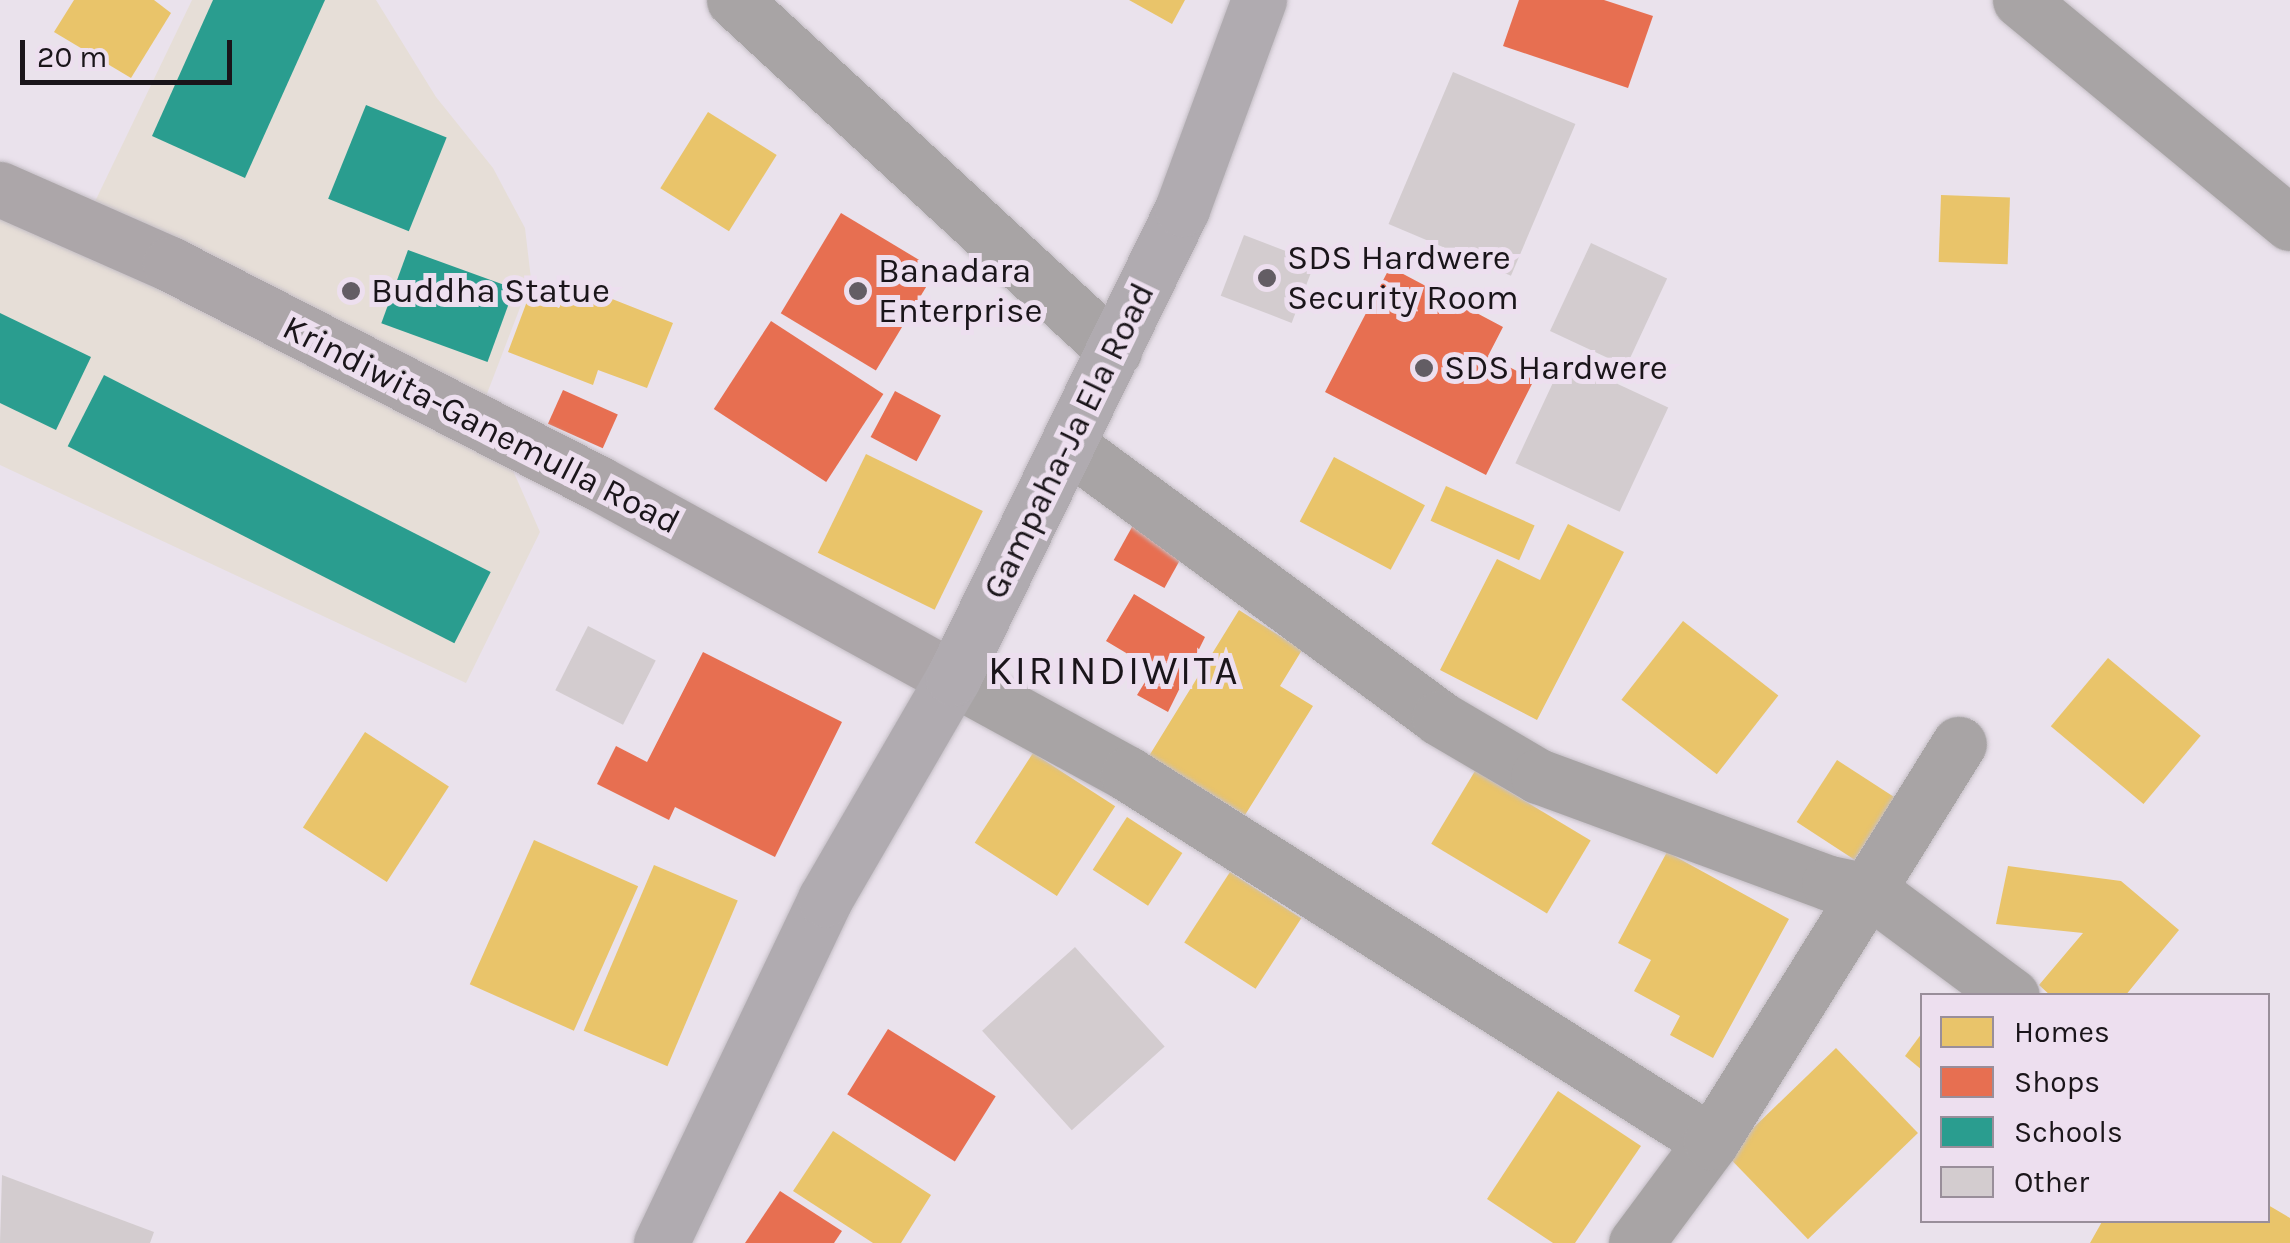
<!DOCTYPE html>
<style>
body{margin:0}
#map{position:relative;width:2290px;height:1243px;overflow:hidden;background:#eae2ec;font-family:Karla,sans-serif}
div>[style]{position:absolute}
.education>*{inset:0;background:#e6ded7}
.homes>*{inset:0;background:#e9c46a;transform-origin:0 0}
.shops>*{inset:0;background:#e76f51;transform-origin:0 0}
.schools>*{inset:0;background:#2a9d8f;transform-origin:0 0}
.building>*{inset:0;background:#d3cccf;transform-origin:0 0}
.roads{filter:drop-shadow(0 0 2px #c4bec5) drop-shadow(0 0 2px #c4bec5)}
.minor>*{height:55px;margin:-27.5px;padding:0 27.5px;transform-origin:27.5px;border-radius:27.5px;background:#a8a4a5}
.major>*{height:55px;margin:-27.5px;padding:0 27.5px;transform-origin:27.5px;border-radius:27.5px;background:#aca6a9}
.highway>*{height:55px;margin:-27.5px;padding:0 27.5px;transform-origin:27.5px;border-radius:27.5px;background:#b0abb0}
.dots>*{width:28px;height:28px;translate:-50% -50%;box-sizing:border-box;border:5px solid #eddfef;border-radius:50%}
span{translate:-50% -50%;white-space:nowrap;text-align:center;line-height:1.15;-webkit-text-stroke:10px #eddfef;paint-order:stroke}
.poi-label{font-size:35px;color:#1a151a}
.left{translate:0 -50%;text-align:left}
.street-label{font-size:35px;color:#1a151a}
.quarter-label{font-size:40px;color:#1a151a;letter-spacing:2.5px}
.legend{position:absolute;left:1920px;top:993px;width:350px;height:230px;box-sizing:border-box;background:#eddfef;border:2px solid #998e9a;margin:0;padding:12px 18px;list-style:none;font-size:30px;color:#1a151a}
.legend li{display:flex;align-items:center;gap:20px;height:50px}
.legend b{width:50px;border:2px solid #998e9a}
.scale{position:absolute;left:20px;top:40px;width:212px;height:45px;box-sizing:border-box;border:5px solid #1a151a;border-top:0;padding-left:12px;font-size:30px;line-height:35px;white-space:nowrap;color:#1a151a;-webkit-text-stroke:8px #eddfef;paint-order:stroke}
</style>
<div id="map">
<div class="education">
<div style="clip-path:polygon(192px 0,376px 0,436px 97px,493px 168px,525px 228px,531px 279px,470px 438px,511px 466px,540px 532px,466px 683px,0 465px,0 217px,75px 243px)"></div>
</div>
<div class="homes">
<div style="clip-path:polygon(74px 0,154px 0,171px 13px,131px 78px,54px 32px)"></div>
<div style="clip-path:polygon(1129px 0,1185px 0,1172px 24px)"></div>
<div style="left:708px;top:112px;width:81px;height:90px;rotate:32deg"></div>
<div style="left:1941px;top:195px;width:69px;height:67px;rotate:2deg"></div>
<div style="clip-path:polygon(569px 282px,673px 323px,647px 388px,598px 370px,593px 385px,508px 352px,529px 296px,559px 308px)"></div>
<div style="left:866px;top:454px;width:130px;height:110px;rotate:26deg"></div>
<div style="left:1334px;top:457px;width:103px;height:73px;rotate:28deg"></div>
<div style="left:1446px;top:486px;width:97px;height:38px;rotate:24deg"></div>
<div style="clip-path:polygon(1568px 524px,1624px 552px,1537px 720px,1440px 670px,1497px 559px,1540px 580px)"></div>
<div style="clip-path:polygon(1239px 610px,1302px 650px,1280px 686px,1313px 706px,1245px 815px,1149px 756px)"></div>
<div style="left:1683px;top:621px;width:121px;height:100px;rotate:38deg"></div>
<div style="left:2108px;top:658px;width:121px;height:89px;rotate:40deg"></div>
<div style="left:365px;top:732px;width:100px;height:114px;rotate:33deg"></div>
<div style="left:1033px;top:753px;width:98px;height:107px;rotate:33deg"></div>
<div style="left:1837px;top:760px;width:69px;height:74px;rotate:33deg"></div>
<div style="left:1475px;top:771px;width:135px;height:85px;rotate:31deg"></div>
<div style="left:1127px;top:817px;width:66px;height:63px;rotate:33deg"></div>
<div style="left:534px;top:840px;width:114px;height:158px;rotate:24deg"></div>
<div style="clip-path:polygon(1667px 852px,1789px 919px,1713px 1058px,1670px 1035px,1680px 1016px,1634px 991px,1651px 960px,1618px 943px)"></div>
<div style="left:654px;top:865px;width:91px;height:180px;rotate:23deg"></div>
<div style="clip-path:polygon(2008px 866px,2121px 881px,2179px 930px,2125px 996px,2051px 996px,2039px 985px,2083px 933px,1996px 924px)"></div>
<div style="left:1230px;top:872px;width:85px;height:84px;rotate:33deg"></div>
<div style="clip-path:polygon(1922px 1033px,1922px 1070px,1905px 1056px)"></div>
<div style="left:1836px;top:1048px;width:118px;height:153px;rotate:46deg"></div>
<div style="clip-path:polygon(1558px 1091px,1641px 1146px,1575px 1243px,1553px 1243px,1487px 1199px)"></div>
<div style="clip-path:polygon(833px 1131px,931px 1195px,901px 1243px,873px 1243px,793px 1191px)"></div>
<div style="clip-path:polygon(2268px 1205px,2290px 1218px,2290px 1243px,2090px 1243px,2103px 1220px,2268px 1220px)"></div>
</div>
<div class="shops">
<div style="clip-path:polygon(1519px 0,1604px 0,1653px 16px,1628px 88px,1503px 46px)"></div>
<div style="left:841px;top:213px;width:111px;height:117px;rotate:31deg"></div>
<div style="clip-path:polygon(1390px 267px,1503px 327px,1488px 356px,1534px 380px,1486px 475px,1325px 392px)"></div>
<div style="left:771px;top:321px;width:134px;height:105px;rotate:33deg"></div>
<div style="left:563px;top:390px;width:60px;height:37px;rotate:24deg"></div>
<div style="left:895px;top:391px;width:52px;height:52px;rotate:28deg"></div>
<div style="left:1137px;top:518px;width:58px;height:48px;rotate:29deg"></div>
<div style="clip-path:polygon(1134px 594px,1205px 637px,1168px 712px,1137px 695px,1153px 669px,1106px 641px)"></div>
<div style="clip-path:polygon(703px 652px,842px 722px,775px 857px,675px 807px,669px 820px,597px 784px,616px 746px,647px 762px)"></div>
<div style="left:888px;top:1029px;width:127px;height:77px;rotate:32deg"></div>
<div style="clip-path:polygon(780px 1191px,842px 1231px,834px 1243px,745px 1243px)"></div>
</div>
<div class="schools">
<div style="clip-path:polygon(213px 0,325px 0,245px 178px,152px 136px)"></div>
<div style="left:366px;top:105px;width:87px;height:101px;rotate:22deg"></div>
<div style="left:408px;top:250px;width:113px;height:78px;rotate:20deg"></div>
<div style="clip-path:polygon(0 313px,91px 357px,56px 430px,0 403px)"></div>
<div style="left:104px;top:375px;width:434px;height:80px;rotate:27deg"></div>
</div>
<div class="building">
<div style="left:1453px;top:72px;width:133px;height:165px;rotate:23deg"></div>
<div style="left:1244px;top:235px;width:76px;height:65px;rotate:21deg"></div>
<div style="left:1591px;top:243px;width:84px;height:97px;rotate:25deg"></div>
<div style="left:1564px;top:359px;width:115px;height:115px;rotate:25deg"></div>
<div style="left:588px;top:626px;width:76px;height:72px;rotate:27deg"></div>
<div style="left:1075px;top:947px;width:134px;height:125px;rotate:48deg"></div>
<div style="clip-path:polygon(2px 1175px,154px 1232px,150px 1243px,0 1243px)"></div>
</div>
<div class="roads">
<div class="minor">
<div style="left:734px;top:0;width:517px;rotate:42.65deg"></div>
<div style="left:2020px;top:0;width:350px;rotate:39.6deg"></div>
<div style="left:1068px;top:445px;width:461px;rotate:36.3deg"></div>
<div style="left:1439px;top:718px;width:115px;rotate:30.4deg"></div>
<div style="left:1538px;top:776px;width:310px;rotate:20.2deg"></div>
<div style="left:1829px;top:883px;width:44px;rotate:11.8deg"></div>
<div style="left:1872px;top:892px;width:174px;rotate:36.6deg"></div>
<div style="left:953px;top:678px;width:200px;rotate:28.7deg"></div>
<div style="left:1128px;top:774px;width:689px;rotate:32.26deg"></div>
<div style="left:1636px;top:1243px;width:126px;rotate:-53.4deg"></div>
<div style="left:1711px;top:1142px;width:469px;rotate:-58.1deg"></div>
</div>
<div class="major">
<div style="left:0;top:189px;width:186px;rotate:23.8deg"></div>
<div style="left:170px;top:264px;width:481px;rotate:27.1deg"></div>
<div style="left:598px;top:483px;width:405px;rotate:28.8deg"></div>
</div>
<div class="highway">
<div style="left:661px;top:1243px;width:381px;rotate:-64.5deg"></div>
<div style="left:825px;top:899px;width:255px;rotate:-59.9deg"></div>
<div style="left:953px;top:678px;width:522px;rotate:-63.97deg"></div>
<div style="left:1182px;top:209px;width:223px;rotate:-69.8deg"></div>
</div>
</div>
<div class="dots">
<div style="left:1267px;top:278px;background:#635d64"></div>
<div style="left:351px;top:291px;background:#635d64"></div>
<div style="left:858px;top:291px;background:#635d64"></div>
<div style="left:1424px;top:368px;background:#635d64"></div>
</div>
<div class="poi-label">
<span class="left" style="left:1287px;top:278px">SDS Hardwere<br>Security Room</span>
<span class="left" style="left:878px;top:291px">Banadara<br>Enterprise</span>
<span class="left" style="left:371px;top:291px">Buddha Statue</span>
<span class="left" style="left:1444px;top:368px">SDS Hardwere</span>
</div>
<div class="street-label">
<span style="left:481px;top:425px;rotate:27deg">Krindiwita-Ganemulla Road</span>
<span style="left:1069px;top:441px;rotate:-64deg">Gampaha-Ja Ela Road</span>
</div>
<div class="quarter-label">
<span style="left:1114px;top:671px">KIRINDIWITA</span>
</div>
<ul class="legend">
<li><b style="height:28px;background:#e9c46a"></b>Homes</li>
<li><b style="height:28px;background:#e76f51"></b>Shops</li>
<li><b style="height:28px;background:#2a9d8f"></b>Schools</li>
<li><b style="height:28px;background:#d3cccf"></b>Other</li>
</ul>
<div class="scale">20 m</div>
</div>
